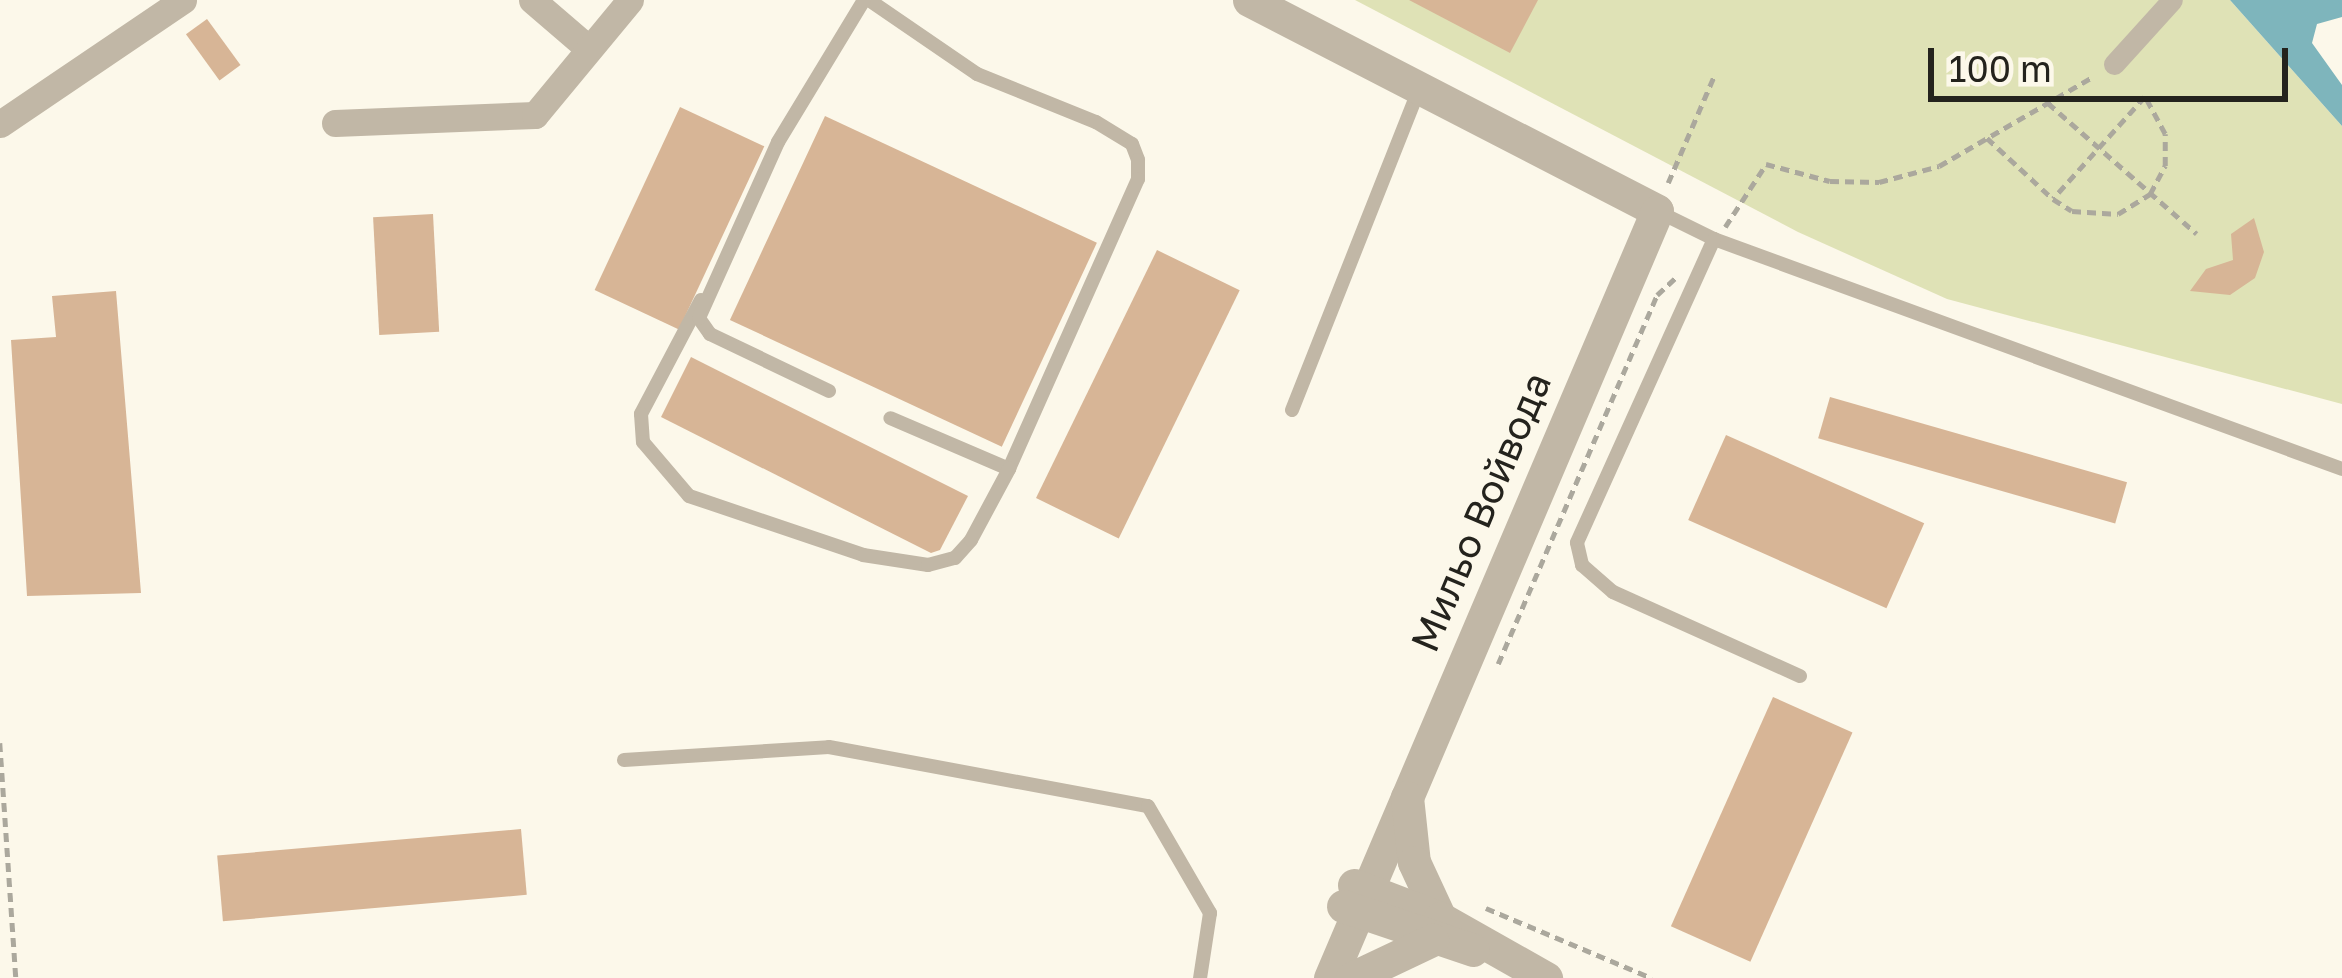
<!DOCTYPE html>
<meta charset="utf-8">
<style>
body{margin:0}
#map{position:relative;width:2342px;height:978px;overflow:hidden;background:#fcf8ea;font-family:"Golos Text",sans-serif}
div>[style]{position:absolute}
.green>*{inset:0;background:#dfe2b6}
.water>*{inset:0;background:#7eb5bc}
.building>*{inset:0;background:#d7b596;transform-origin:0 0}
.path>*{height:4.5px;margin-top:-2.25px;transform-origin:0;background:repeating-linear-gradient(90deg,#aba89d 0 9px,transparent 0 15px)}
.service>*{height:14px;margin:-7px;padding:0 7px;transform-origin:7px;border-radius:7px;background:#c1b7a6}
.pedestrian>*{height:21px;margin:-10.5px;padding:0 10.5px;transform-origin:10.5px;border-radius:10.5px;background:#c1b7a6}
.minor>*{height:27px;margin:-13.5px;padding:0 13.5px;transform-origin:13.5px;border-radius:13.5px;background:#c1b7a6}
.tertiary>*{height:33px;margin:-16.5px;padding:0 16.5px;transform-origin:16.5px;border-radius:16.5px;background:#c1b7a6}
span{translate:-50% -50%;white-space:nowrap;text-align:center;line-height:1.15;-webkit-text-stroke:9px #fcf8ea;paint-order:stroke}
.street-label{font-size:39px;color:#24231d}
.scale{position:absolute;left:1928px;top:48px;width:360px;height:54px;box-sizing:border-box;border:6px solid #24231d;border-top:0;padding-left:15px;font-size:36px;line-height:42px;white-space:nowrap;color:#24231d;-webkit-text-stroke:9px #fcf8ea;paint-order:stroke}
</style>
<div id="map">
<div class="green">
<div style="clip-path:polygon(1355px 0,2230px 0,2342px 126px,2342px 404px,1947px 299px,1798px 232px)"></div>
</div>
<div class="water">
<div style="clip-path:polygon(2230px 0,2342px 0,2342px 17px,2317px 24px,2312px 43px,2342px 85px,2342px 126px)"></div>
</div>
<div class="building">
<div style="clip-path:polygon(1409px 0,1538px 0,1510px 53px)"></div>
<div style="left:207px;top:19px;width:57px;height:26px;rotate:54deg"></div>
<div style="left:680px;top:107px;width:93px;height:202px;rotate:25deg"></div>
<div style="left:825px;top:116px;width:300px;height:225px;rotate:25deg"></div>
<div style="left:433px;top:214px;width:118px;height:60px;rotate:87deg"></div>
<div style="clip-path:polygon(2254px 218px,2264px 252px,2255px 278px,2230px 295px,2190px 291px,2206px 269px,2233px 260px,2231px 234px)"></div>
<div style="left:1157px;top:250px;width:92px;height:276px;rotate:26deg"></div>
<div style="clip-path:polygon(116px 291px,141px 593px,27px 596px,11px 340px,56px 337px,52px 296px)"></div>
<div style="clip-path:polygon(691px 357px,968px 496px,940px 550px,931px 553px,661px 417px)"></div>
<div style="left:1830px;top:397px;width:309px;height:43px;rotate:16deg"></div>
<div style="left:1726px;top:435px;width:217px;height:93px;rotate:24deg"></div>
<div style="left:1773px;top:697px;width:87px;height:251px;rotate:24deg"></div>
<div style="left:521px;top:829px;width:66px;height:305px;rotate:85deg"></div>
</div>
<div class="path">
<div style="left:2048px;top:103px;width:198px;rotate:41.3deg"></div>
<div style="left:1987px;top:138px;width:90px;rotate:42.7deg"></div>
<div style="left:2053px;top:199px;width:22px;rotate:32deg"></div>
<div style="left:2072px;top:211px;width:46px;rotate:3.7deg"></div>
<div style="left:2118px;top:214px;width:38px;rotate:-32deg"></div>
<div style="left:2150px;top:194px;width:32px;rotate:-62deg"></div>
<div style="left:2165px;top:166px;width:32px;rotate:-90deg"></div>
<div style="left:2165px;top:134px;width:42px;rotate:-118.4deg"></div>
<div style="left:2145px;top:97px;width:137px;rotate:132deg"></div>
<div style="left:1668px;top:183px;width:119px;rotate:-66.7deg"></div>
<div style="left:1725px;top:227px;width:75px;rotate:-56.9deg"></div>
<div style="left:1766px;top:164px;width:66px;rotate:14.9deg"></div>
<div style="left:1830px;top:181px;width:49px;rotate:1.2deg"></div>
<div style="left:1879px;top:182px;width:62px;rotate:-14.9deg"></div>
<div style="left:1939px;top:166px;width:179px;rotate:-30.1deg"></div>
<div style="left:1498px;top:664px;width:402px;rotate:-66.7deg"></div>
<div style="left:1657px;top:295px;width:25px;rotate:-43deg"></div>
<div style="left:0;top:743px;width:236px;rotate:86.1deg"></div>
<div style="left:1486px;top:908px;width:180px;rotate:22.9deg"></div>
</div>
<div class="service">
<div style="left:869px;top:0;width:131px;rotate:34.4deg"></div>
<div style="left:977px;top:74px;width:128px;rotate:22deg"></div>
<div style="left:1096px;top:122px;width:42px;rotate:31.4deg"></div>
<div style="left:1132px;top:144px;width:17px;rotate:69deg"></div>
<div style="left:1138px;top:160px;width:19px;rotate:90deg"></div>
<div style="left:1138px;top:179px;width:317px;rotate:114deg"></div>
<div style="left:1009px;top:469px;width:129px;rotate:-156.8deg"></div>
<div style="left:1657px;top:211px;width:64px;rotate:26.2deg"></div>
<div style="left:1714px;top:239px;width:669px;rotate:20.11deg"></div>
<div style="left:1714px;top:239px;width:333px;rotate:114.3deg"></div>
<div style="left:1577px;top:543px;width:23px;rotate:77deg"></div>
<div style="left:1582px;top:565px;width:41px;rotate:41.1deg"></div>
<div style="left:1613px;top:592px;width:205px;rotate:24.2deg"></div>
<div style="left:701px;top:300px;width:129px;rotate:117.8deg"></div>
<div style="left:641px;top:414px;width:28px;rotate:86deg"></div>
<div style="left:643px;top:442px;width:71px;rotate:49.6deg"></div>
<div style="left:689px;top:496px;width:184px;rotate:18.7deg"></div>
<div style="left:863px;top:555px;width:66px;rotate:8.7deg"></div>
<div style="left:928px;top:565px;width:28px;rotate:-15deg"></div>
<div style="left:955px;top:558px;width:24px;rotate:-48deg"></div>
<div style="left:971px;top:540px;width:81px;rotate:-61.8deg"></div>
<div style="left:829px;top:391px;width:132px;rotate:-154.4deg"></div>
<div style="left:710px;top:334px;width:19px;rotate:-125deg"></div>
<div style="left:699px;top:318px;width:193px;rotate:-65.8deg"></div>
<div style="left:778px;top:142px;width:166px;rotate:-58.8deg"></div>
<div style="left:1292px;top:410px;width:343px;rotate:-68.4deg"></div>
<div style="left:624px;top:760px;width:205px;rotate:-3.6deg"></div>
<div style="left:829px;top:747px;width:324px;rotate:10.5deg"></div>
<div style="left:1148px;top:806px;width:124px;rotate:59.9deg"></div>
<div style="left:1210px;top:913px;width:66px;rotate:98.7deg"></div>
</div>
<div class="pedestrian">
<div style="left:2114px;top:64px;width:86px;rotate:-47.8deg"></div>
</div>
<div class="minor">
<div style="left:532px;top:0;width:74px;rotate:40.6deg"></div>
<div style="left:335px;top:123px;width:200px;rotate:-2.3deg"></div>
<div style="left:535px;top:115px;width:149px;rotate:-50.4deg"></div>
<div style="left:0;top:124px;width:221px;rotate:-34.1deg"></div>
</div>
<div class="tertiary">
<div style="left:1249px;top:0;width:459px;rotate:27.3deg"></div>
<div style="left:1657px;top:211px;width:834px;rotate:113.09deg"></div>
<div style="left:1407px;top:797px;width:65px;rotate:83.9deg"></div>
<div style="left:1414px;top:862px;width:62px;rotate:65.1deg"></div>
<div style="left:1354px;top:885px;width:92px;rotate:21deg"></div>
<div style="left:1440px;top:918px;width:122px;rotate:29.5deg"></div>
<div style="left:1343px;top:906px;width:137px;rotate:18.7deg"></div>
<div style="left:1352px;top:978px;width:89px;rotate:-25.4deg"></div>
</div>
<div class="street-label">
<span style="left:1481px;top:512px;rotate:-67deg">Мильо Войвода</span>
</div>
<div class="scale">100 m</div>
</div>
